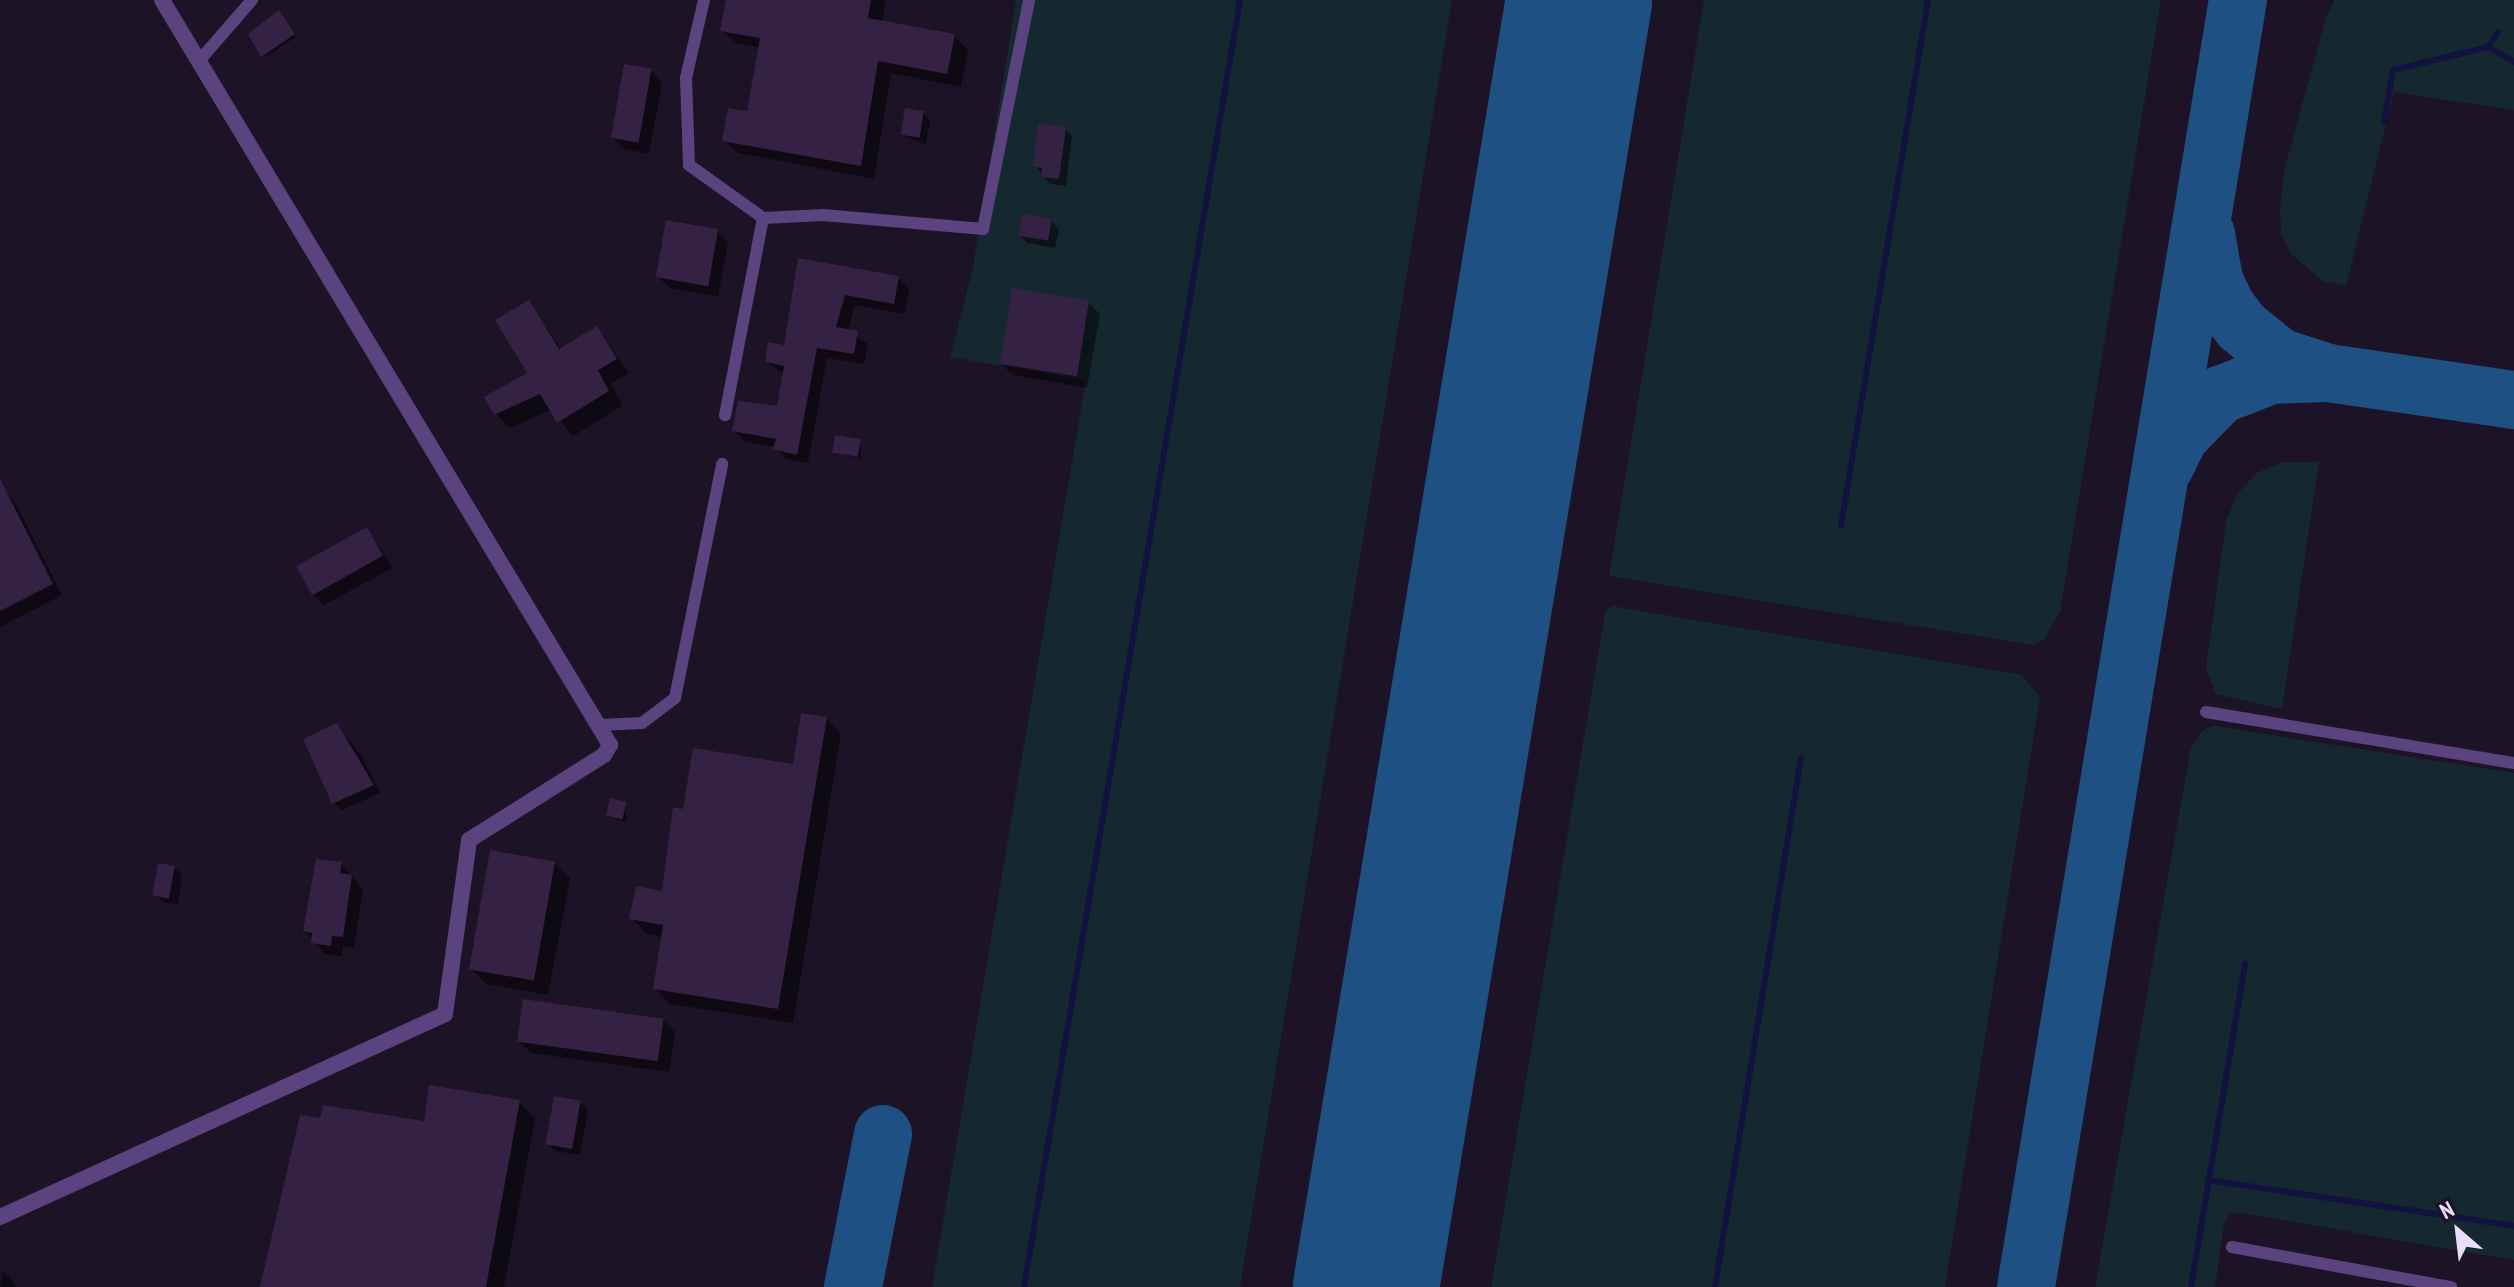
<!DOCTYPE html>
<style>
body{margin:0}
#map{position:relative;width:2514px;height:1287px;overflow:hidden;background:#1c1326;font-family:"PT Sans Narrow",sans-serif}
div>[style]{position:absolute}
.green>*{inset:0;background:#16282f}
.shadow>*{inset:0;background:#0007;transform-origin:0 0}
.stream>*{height:6px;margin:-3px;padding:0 3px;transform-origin:3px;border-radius:3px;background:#111240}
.taxiway>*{height:58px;margin:-29px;padding:0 29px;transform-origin:29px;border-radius:29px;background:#1e5084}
.runway>*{height:146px;margin:-73px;padding:0 73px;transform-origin:73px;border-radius:73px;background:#1e5084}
.building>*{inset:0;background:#342144;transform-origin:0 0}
.service>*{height:12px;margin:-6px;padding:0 6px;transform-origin:6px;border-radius:6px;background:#5a437f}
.minor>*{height:16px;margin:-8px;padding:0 8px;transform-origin:8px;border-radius:8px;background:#5a437f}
span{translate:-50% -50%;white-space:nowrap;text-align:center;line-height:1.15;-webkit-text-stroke:6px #1c1326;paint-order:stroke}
.north{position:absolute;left:2418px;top:1191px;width:80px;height:80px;-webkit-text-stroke:6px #1c1326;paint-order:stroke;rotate:332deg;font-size:22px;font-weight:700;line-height:32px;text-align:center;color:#eadcfb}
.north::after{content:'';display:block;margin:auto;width:28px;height:36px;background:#eadcfb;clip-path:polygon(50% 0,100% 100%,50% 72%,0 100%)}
</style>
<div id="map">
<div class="green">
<div style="clip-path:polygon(1016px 0,1452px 0,1240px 1287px,932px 1287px,1086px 380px,950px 357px,973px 267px)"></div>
<div style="clip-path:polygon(1704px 0,2161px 0,2060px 612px,2044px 640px,2032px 645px,1609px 576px)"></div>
<div style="clip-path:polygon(2335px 0,2514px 0,2514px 110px,2394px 92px,2346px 286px,2323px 281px,2291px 254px,2281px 233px,2280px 208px,2284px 171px,2327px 14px)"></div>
<div style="clip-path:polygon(2282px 462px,2319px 462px,2282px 709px,2216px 694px,2206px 668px,2226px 522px,2237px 494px,2257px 473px)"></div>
<div style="clip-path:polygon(1612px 606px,2022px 675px,2040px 697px,1945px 1287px,1491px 1287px,1605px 613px)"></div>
<div style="clip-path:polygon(2214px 726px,2514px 773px,2514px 1260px,2241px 1213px,2230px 1214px,2224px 1225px,2215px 1287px,2095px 1287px,2191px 747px,2203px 730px)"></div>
</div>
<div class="shadow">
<div style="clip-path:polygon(728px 0,886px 0,882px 23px,954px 36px,968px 50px,961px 87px,891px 73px,874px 179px,738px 153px,724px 140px,749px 114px,761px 48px,736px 43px,722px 30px)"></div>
<div style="left:282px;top:16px;width:25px;height:37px;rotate:56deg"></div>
<div style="clip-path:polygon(651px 71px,662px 83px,649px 154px,624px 149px,612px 137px)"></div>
<div style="clip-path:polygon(923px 113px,930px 121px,926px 145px,902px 135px)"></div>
<div style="clip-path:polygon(1065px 129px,1072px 136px,1066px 186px,1050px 184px,1035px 166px)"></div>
<div style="clip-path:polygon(1051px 221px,1059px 229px,1055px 248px,1027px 243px,1020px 235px)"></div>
<div style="clip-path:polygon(717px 231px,728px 243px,718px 297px,670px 288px,658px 277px)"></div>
<div style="clip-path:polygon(800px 260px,898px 278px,909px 289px,905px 314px,855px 305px,848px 331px,868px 344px,864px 364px,827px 358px,808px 463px,786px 459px,776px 447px,745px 442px,734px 431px,778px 408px,784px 374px,767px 362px,786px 347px)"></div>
<div style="clip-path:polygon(528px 302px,562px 350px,597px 329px,629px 373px,611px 384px,622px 406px,573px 436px,551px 410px,510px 428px,496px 414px,530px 374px)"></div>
<div style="clip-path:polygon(1088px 302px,1100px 314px,1087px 388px,1013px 375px,1001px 364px)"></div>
<div style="clip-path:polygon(860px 441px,861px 459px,835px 452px)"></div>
<div style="clip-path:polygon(5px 491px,15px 502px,62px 595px,0 627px,0 494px)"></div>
<div style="clip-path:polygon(367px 529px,393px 568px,324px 605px,312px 594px)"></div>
<div style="clip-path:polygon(826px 718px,841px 734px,793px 1023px,670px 1004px,655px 988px,664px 937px,647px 934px,631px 918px,664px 893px,685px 811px,794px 766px)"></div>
<div style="clip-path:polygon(337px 726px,361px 755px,380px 793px,342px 810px,334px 803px)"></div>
<div style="clip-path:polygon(626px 804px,626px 822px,608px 816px)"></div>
<div style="clip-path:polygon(554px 863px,570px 878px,548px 995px,486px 984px,471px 968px)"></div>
<div style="clip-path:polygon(341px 864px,363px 889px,354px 948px,343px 946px,342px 956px,325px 954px,305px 931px)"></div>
<div style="clip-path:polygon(174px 867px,182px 875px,178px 904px,164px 903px,156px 895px)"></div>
<div style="clip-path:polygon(663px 1020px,675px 1032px,669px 1072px,531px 1053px,519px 1042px)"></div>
<div style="clip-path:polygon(519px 1102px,535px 1118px,504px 1287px,264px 1287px,426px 1124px)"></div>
<div style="clip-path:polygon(580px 1103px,588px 1110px,580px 1155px,555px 1151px,548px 1143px)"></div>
<div style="clip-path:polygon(3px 1271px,14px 1282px,15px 1287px,0 1287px)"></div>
</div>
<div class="stream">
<div style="left:2488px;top:47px;width:30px;rotate:30deg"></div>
<div style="left:2384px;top:122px;width:53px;rotate:-80.2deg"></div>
<div style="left:2393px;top:70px;width:98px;rotate:-13.6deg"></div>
<div style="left:2488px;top:47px;width:18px;rotate:-56deg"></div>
<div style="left:1841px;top:526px;width:533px;rotate:-80.61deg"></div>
<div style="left:2208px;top:1180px;width:309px;rotate:8.5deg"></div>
<div style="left:1024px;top:1287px;width:1305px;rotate:-80.47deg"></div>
<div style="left:1715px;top:1287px;width:536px;rotate:-80.77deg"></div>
<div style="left:2191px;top:1287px;width:328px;rotate:-80.5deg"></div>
</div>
<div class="taxiway">
<div style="left:2206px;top:234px;width:47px;rotate:80.1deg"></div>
<div style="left:2214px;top:280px;width:29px;rotate:65deg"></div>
<div style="left:2226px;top:306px;width:25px;rotate:53deg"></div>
<div style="left:2241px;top:326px;width:49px;rotate:39.2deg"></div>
<div style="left:2279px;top:357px;width:52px;rotate:18.1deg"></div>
<div style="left:2328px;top:373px;width:188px;rotate:8.3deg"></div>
<div style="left:2165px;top:466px;width:32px;rotate:-64deg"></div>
<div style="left:2179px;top:437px;width:59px;rotate:-45.7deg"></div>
<div style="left:2220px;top:395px;width:55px;rotate:-21.4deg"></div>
<div style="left:2271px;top:375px;width:52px;rotate:-2.2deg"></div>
<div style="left:853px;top:1287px;width:156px;rotate:-78.9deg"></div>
<div style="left:2026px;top:1287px;width:1304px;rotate:-80.65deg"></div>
</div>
<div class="runway">
<div style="left:1366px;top:1287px;width:1305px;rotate:-80.6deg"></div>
</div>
<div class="building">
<div style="clip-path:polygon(726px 0,871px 0,868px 18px,955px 34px,947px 74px,878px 61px,861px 166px,722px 141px,728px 108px,747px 111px,760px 38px,720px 31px)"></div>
<div style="clip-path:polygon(279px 10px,295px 34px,261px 57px,248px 34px)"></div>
<div style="left:624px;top:64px;width:28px;height:75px;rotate:10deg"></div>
<div style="left:905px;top:108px;width:19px;height:27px;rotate:9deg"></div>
<div style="clip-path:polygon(1038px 123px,1066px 127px,1059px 179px,1041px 177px,1042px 168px,1033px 167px)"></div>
<div style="left:1022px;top:214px;width:30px;height:22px;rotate:9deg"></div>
<div style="left:666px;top:220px;width:53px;height:58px;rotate:10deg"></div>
<div style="clip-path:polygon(798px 258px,899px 276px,894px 304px,845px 295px,836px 327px,858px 331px,854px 354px,817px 348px,797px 455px,773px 449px,776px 439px,732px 431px,738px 401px,777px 406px,784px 366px,765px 362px,768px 342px,784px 345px)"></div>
<div style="left:1012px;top:288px;width:78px;height:77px;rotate:9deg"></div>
<div style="clip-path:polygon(529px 300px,559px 349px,597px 326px,617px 359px,598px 370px,609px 391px,557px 423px,540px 394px,494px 415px,484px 397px,527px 373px,495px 320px)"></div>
<div style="left:835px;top:435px;width:26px;height:18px;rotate:9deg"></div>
<div style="clip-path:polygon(0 479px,53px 584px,0 611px)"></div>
<div style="left:367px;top:527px;width:33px;height:81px;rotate:61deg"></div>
<div style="clip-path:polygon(801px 713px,827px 717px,778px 1009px,653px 989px,663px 925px,629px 919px,636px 886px,662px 891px,673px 807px,683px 809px,693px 748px,793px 764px)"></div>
<div style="clip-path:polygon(337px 723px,374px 785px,332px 804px,303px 739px)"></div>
<div style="left:610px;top:798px;width:17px;height:18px;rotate:13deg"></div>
<div style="left:490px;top:850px;width:66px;height:121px;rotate:10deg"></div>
<div style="clip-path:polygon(316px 859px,342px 862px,340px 873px,352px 875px,343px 937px,332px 936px,331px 946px,311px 943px,312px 933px,303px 931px)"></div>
<div style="left:158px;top:863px;width:17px;height:33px;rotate:10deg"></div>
<div style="left:523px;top:999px;width:142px;height:43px;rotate:8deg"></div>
<div style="clip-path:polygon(429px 1085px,520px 1100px,486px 1287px,260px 1287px,300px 1115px,320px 1118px,323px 1105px,424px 1121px)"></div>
<div style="left:554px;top:1096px;width:27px;height:49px;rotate:10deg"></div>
</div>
<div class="service">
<div style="left:704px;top:0;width:80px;rotate:103deg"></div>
<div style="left:686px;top:78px;width:87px;rotate:88deg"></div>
<div style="left:689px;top:165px;width:91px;rotate:35.6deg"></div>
<div style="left:763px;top:218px;width:201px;rotate:100.9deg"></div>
<div style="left:199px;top:61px;width:81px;rotate:-49deg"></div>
<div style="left:763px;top:218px;width:60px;rotate:-2.9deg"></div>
<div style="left:823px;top:215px;width:161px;rotate:5deg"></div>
<div style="left:983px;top:229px;width:234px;rotate:-78.6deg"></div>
<div style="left:2206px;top:712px;width:312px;rotate:9.4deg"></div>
<div style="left:601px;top:725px;width:41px;rotate:-2.8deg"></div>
<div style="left:642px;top:723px;width:41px;rotate:-37.1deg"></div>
<div style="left:675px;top:698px;width:239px;rotate:-78.6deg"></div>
<div style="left:2232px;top:1247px;width:223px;rotate:10.4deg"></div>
</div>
<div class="minor">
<div style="left:0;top:1217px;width:489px;rotate:-24.5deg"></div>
<div style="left:445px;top:1014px;width:176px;rotate:-82.1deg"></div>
<div style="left:469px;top:840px;width:160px;rotate:-32.2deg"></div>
<div style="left:604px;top:755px;width:12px;rotate:-59deg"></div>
<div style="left:610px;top:745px;width:869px;rotate:-121.02deg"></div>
</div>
<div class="north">N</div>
</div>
